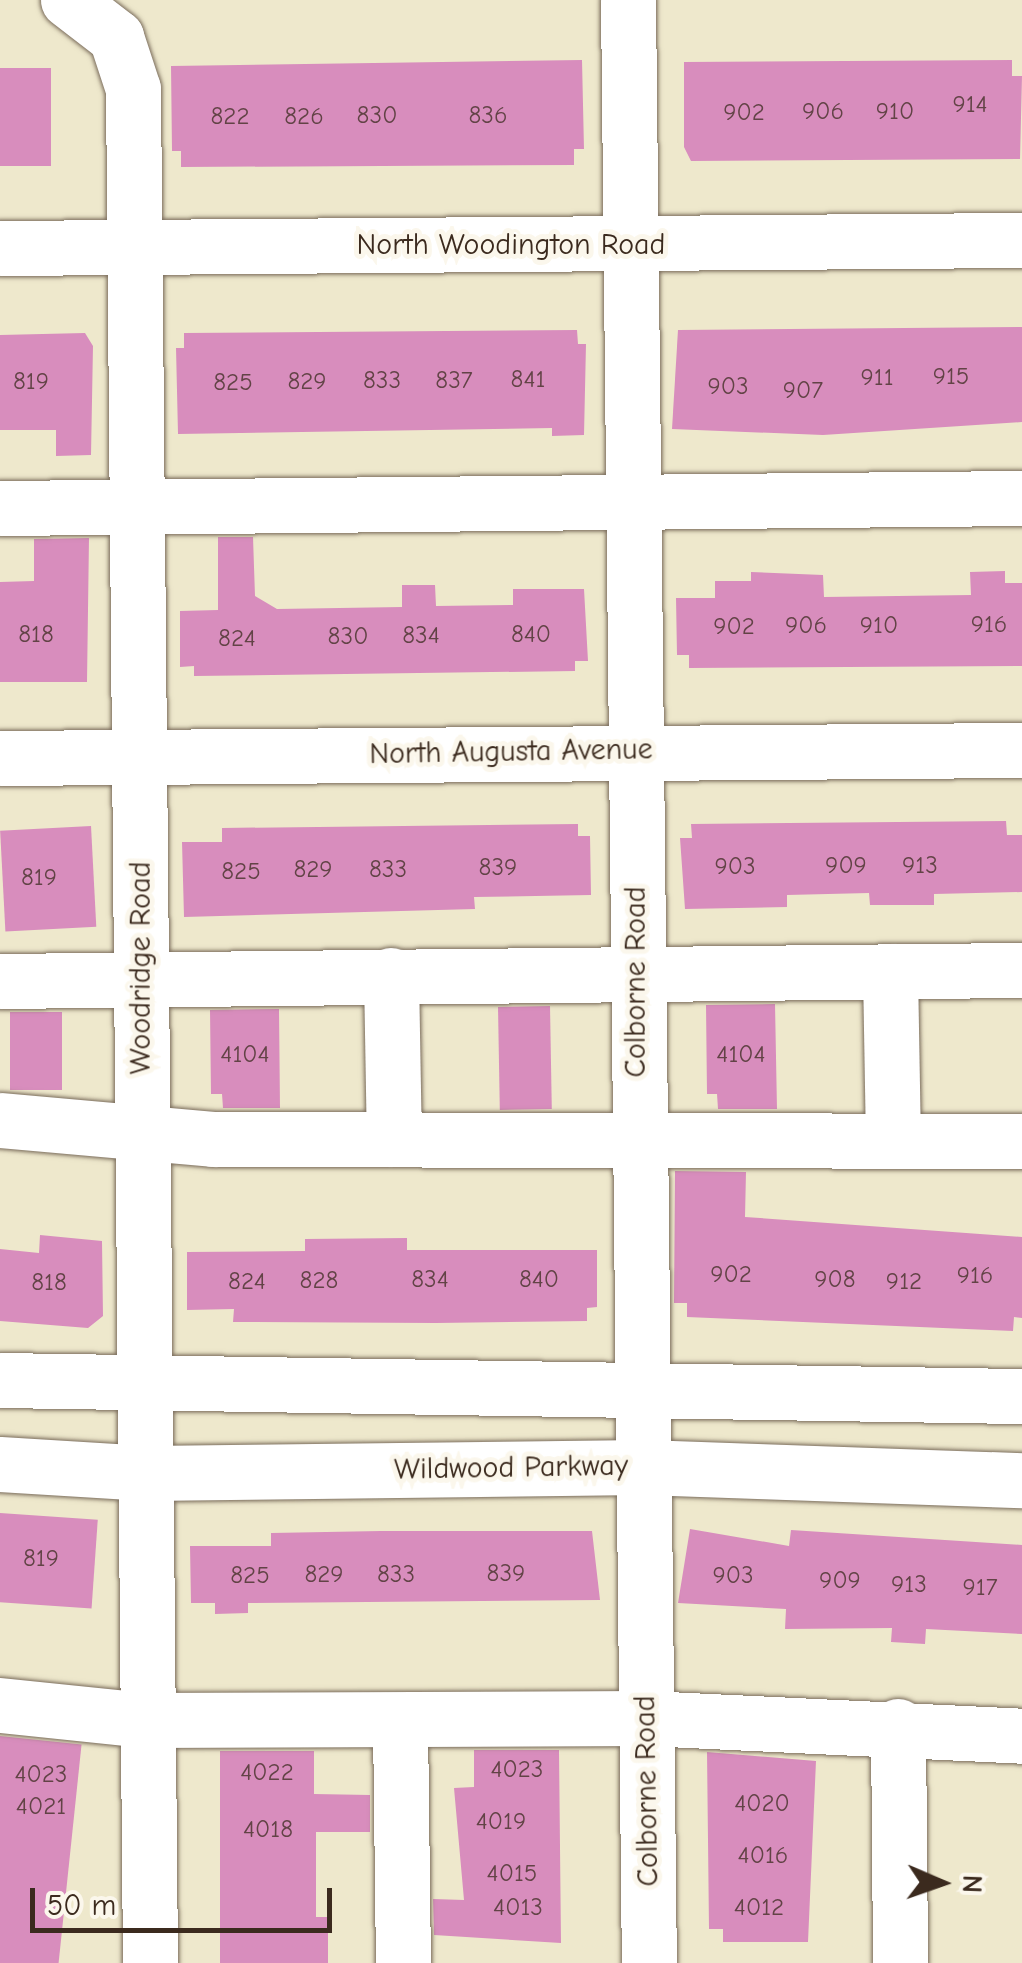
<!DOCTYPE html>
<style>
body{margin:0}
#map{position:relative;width:1022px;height:1963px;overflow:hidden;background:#eee8cc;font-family:"Comic Neue",sans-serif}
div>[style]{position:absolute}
.building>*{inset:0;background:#d88dbd;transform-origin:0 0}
.roads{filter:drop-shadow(0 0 2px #7a6c5b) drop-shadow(0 0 2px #7a6c5b)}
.minor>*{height:55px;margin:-27.5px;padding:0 27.5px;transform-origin:27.5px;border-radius:27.5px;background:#fff}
span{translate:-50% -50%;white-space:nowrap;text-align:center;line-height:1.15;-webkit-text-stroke:10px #fbf7ec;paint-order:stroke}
.number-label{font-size:25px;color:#624346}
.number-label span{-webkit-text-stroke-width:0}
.street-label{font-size:30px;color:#3b2a1e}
.north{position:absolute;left:892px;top:1833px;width:100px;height:100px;-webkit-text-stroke:8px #fbf7ec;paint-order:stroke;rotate:92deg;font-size:28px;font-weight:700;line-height:40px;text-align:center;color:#3b2a1e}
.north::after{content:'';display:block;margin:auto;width:35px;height:45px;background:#3b2a1e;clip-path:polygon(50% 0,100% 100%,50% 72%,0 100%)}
.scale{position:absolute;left:30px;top:1888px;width:302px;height:45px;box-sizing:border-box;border:5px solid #3b2a1e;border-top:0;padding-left:12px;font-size:30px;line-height:35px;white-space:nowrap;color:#3b2a1e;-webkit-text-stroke:8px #fbf7ec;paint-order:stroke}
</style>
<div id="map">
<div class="building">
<div style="clip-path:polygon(582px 60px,584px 149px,574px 149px,574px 165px,181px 167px,181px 151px,172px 151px,171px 66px)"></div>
<div style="clip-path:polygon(1012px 60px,1012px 76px,1022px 76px,1020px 159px,691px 161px,684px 147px,684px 62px)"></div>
<div style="left:0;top:68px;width:51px;height:98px"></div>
<div style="clip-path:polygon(1022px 327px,1022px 422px,823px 435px,672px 429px,678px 330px)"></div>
<div style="clip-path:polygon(577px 330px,578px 344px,586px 344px,584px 435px,552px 436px,552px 428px,178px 434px,176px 348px,184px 348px,184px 333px)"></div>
<div style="clip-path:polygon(85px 333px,93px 346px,91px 455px,56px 456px,56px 430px,0 430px,0 335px)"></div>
<div style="clip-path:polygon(218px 537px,253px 537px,255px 596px,277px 609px,402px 607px,402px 585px,435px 585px,436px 606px,513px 605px,513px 589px,584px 589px,588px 661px,575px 661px,575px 671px,194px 676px,194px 666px,180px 667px,180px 611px,218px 610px)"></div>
<div style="clip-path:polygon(89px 538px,87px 682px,0 682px,0 582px,34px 581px,34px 539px)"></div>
<div style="clip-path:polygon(1005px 571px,1005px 583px,1022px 583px,1022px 666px,689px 668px,689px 655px,677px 655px,676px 598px,715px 598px,715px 581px,751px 581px,751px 572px,823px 575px,824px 597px,971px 595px,970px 572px)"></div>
<div style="clip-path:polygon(1006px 821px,1007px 835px,1022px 835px,1022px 892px,934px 894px,934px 905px,870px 905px,869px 893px,787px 895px,787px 907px,685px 909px,680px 838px,692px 838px,691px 824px)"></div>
<div style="clip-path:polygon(578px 824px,578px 836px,590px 836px,591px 895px,474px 897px,475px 909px,184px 917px,182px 842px,222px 842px,222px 828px)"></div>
<div style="left:91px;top:826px;width:101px;height:91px;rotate:87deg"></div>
<div style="clip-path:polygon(775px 1004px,777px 1109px,718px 1109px,717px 1094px,707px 1094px,706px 1005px)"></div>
<div style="left:550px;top:1006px;width:103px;height:52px;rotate:89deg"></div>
<div style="clip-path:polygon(279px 1009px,280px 1108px,223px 1108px,222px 1094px,211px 1094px,210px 1010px)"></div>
<div style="left:10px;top:1012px;width:52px;height:78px"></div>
<div style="clip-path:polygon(675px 1171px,746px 1172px,745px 1217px,1022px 1237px,1022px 1318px,1014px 1317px,1013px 1331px,687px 1317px,687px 1303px,674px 1303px)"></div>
<div style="clip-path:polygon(40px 1235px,102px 1241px,103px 1316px,88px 1328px,0 1321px,0 1249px,39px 1253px)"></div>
<div style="clip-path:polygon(407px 1238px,407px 1250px,597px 1250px,597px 1307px,587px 1308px,587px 1321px,436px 1323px,233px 1322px,234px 1309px,187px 1310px,187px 1252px,305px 1251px,305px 1239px)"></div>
<div style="left:0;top:1513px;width:98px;height:89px;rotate:4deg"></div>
<div style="clip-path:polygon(690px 1529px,789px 1546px,791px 1530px,1022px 1545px,1022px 1634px,926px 1629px,925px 1644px,891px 1642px,892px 1628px,785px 1629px,786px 1609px,678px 1603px)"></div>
<div style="clip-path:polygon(381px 1531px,592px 1531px,600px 1600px,248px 1603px,248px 1613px,215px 1614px,215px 1603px,191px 1603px,190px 1546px,271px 1546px,271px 1533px)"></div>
<div style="left:0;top:1736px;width:82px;height:227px;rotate:6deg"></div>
<div style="clip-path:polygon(474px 1750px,559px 1750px,561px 1943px,434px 1935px,433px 1899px,464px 1900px,454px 1788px,474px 1787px)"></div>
<div style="clip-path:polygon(220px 1751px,314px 1751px,314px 1794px,370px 1795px,370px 1832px,316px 1832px,316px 1917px,328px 1917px,328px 1963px,220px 1963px)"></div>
<div style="clip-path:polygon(707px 1752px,816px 1761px,808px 1942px,723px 1942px,723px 1929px,709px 1929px)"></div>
</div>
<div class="roads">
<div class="minor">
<div style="left:68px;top:0;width:61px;rotate:37.6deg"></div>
<div style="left:116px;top:37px;width:55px;rotate:71.9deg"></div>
<div style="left:133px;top:89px;width:1874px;rotate:89.48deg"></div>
<div style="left:628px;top:0;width:1963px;rotate:89.39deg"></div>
<div style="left:0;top:248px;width:1022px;rotate:-0.45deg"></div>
<div style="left:0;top:508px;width:1022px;rotate:-0.56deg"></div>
<div style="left:0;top:758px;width:1022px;rotate:-0.45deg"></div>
<div style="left:890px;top:971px;width:166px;rotate:89deg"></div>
<div style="left:391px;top:975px;width:164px;rotate:89deg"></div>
<div style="left:0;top:981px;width:1022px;rotate:-0.62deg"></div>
<div style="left:0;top:1120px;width:214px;rotate:5.1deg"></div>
<div style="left:213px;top:1139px;width:809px;rotate:0.14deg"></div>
<div style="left:0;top:1380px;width:1022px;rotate:0.9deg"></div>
<div style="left:0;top:1464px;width:147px;rotate:3.5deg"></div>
<div style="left:147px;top:1473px;width:496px;rotate:-0.7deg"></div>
<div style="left:643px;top:1467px;width:379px;rotate:2deg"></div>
<div style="left:0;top:1705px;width:147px;rotate:5.9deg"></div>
<div style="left:146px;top:1720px;width:500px;rotate:-0.23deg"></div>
<div style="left:646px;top:1718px;width:376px;rotate:2.7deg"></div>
<div style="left:400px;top:1721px;width:242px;rotate:89.3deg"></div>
<div style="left:898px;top:1726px;width:237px;rotate:89.5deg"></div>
</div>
</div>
<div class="number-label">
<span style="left:970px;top:104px">914</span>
<span style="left:823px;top:111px">906</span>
<span style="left:895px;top:111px">910</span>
<span style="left:744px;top:112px">902</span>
<span style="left:377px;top:115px">830</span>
<span style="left:488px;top:115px">836</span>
<span style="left:230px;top:116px">822</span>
<span style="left:304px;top:116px">826</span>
<span style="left:951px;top:376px">915</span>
<span style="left:877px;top:377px">911</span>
<span style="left:528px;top:379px">841</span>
<span style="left:382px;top:380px">833</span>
<span style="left:454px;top:380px">837</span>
<span style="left:31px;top:381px">819</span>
<span style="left:307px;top:381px">829</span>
<span style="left:233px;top:382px">825</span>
<span style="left:728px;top:386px">903</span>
<span style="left:803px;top:390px">907</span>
<span style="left:989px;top:624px">916</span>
<span style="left:806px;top:625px">906</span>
<span style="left:879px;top:625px">910</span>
<span style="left:734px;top:626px">902</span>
<span style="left:36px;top:634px">818</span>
<span style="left:531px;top:634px">840</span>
<span style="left:421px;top:635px">834</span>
<span style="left:348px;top:636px">830</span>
<span style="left:237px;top:638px">824</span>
<span style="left:846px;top:865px">909</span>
<span style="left:920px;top:865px">913</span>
<span style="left:735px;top:866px">903</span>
<span style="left:498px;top:867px">839</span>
<span style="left:313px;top:869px">829</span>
<span style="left:388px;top:869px">833</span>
<span style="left:241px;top:871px">825</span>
<span style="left:39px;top:877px">819</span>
<span style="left:245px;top:1054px">4104</span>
<span style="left:741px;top:1054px">4104</span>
<span style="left:731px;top:1274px">902</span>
<span style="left:975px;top:1275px">916</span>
<span style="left:430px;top:1279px">834</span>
<span style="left:539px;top:1279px">840</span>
<span style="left:835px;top:1279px">908</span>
<span style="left:319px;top:1280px">828</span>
<span style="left:247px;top:1281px">824</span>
<span style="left:904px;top:1281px">912</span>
<span style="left:49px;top:1282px">818</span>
<span style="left:41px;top:1558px">819</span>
<span style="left:506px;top:1573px">839</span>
<span style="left:324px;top:1574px">829</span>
<span style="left:396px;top:1574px">833</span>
<span style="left:250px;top:1575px">825</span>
<span style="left:733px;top:1575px">903</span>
<span style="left:840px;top:1580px">909</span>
<span style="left:909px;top:1584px">913</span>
<span style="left:980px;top:1587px">917</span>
<span style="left:517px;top:1769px">4023</span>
<span style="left:267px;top:1772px">4022</span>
<span style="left:41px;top:1774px">4023</span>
<span style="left:762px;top:1803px">4020</span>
<span style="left:41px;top:1806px">4021</span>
<span style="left:501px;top:1821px">4019</span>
<span style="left:268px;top:1829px">4018</span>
<span style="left:763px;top:1855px">4016</span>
<span style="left:512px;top:1873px">4015</span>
<span style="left:518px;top:1907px">4013</span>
<span style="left:759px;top:1907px">4012</span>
</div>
<div class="street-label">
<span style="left:511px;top:245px">North Woodington Road</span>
<span style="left:511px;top:752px;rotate:-1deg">North Augusta Avenue</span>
<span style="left:141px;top:968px;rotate:-90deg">Woodridge Road</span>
<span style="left:636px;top:982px;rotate:-90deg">Colborne Road</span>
<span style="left:511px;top:1468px;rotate:-1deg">Wildwood Parkway</span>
<span style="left:647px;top:1791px;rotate:-91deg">Colborne Road</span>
</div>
<div class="north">N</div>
<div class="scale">50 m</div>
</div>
